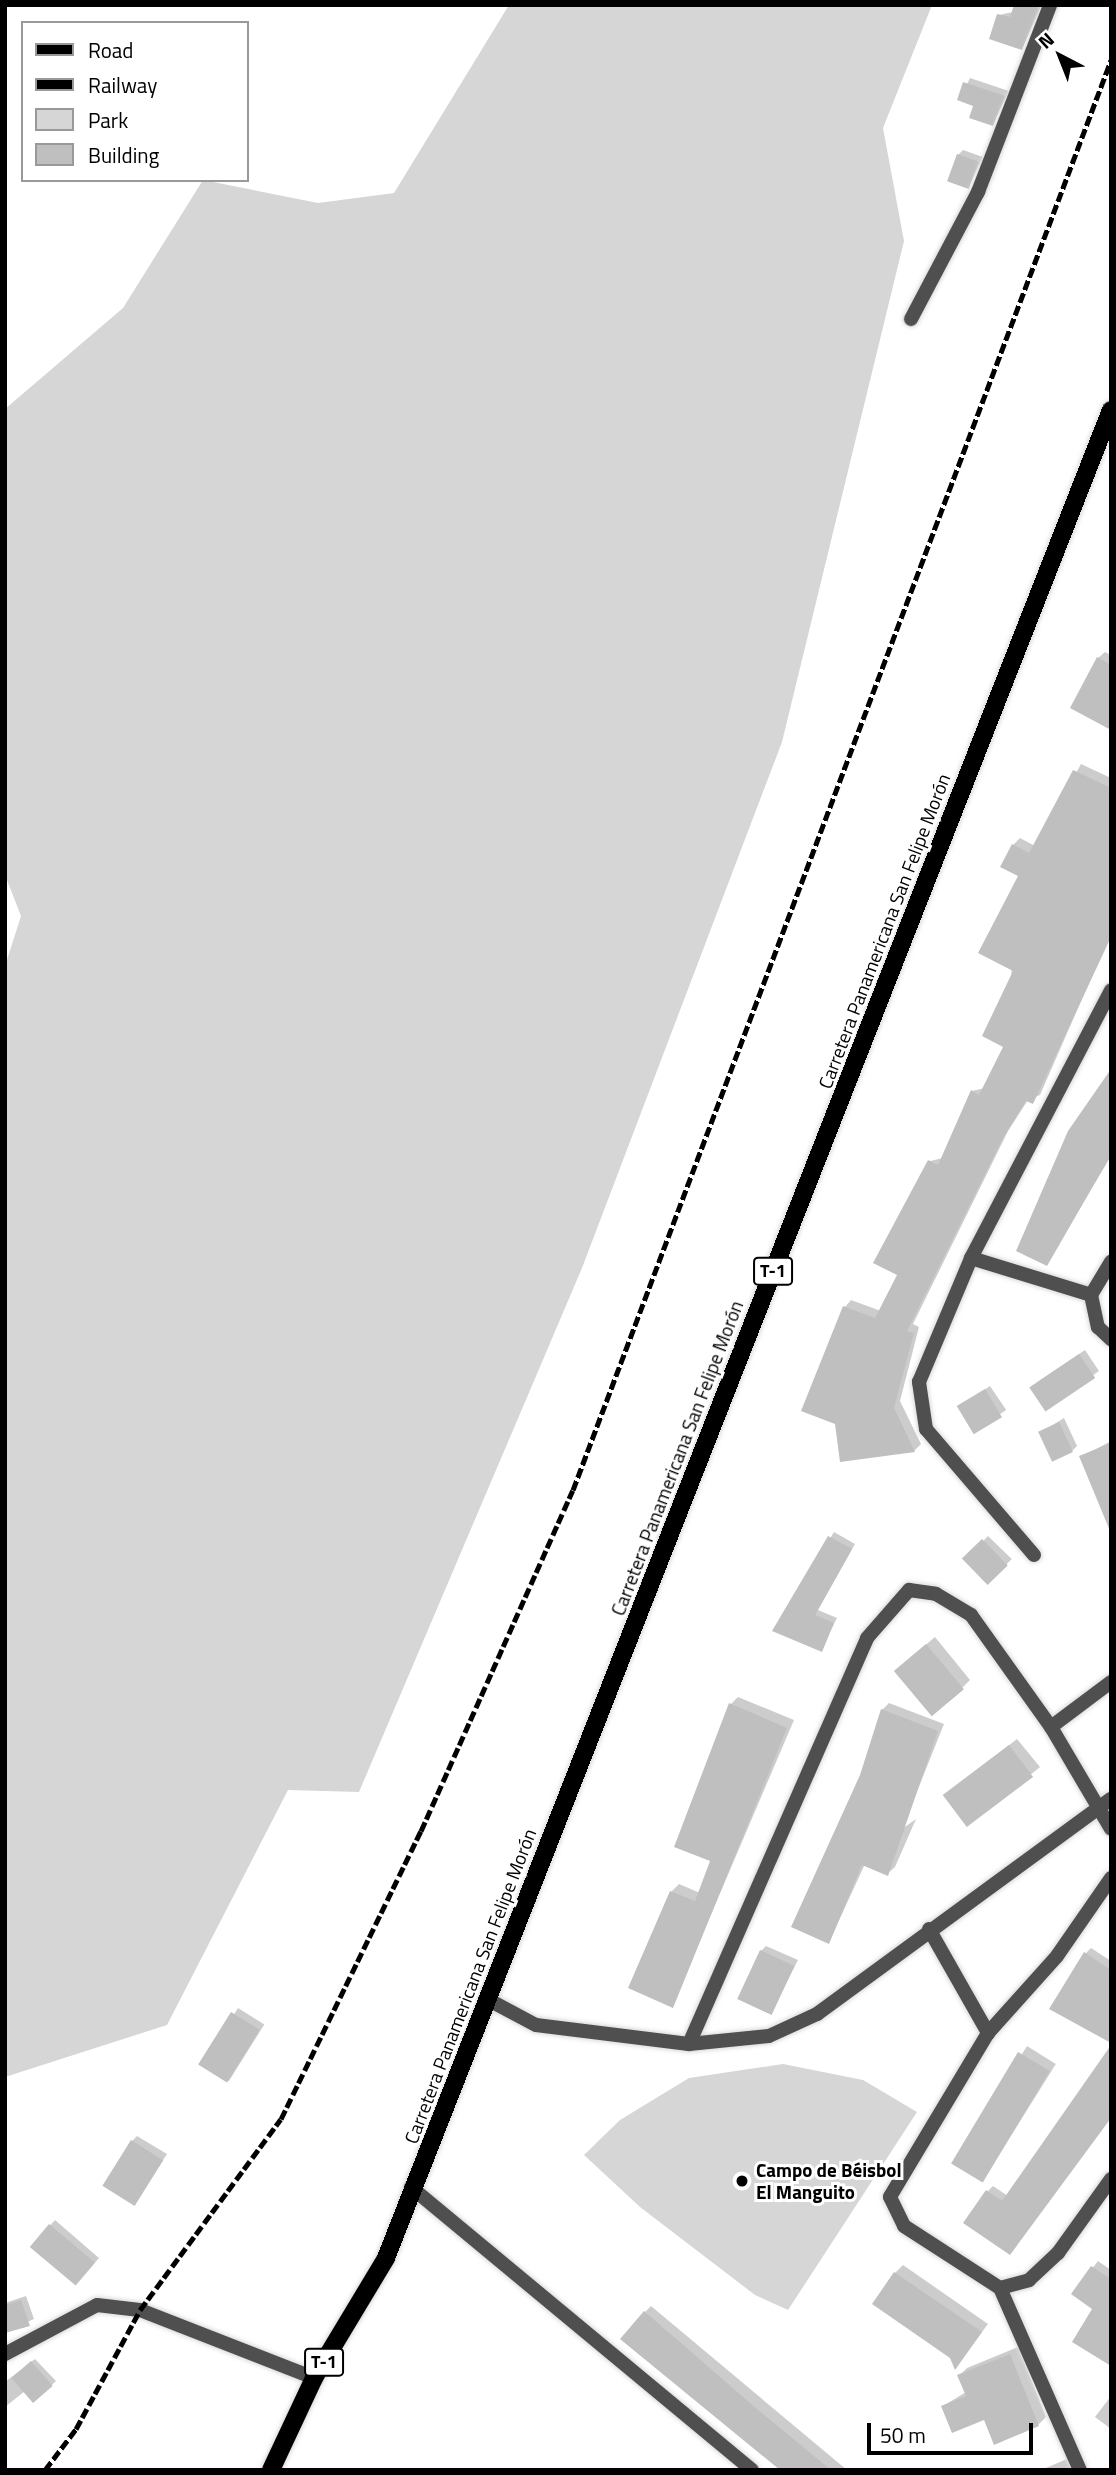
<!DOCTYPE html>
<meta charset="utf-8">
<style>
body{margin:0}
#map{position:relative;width:1116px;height:2475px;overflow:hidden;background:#fff;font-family:"Titillium Web",sans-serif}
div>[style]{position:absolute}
.green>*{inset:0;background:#d6d6d6}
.shadow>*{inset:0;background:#0003;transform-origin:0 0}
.building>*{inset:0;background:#bfbfbf;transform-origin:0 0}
.roads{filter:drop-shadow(0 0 2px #dbdbdb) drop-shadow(0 0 2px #dbdbdb)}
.minor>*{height:14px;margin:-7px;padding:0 7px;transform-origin:7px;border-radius:7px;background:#4f4f4f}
.primary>*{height:18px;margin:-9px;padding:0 9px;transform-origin:9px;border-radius:9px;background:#000}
.rail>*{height:5px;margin-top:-2.5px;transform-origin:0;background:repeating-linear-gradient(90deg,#000 0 10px,transparent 0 13.5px)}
.dots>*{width:19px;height:19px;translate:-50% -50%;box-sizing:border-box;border:4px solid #fff;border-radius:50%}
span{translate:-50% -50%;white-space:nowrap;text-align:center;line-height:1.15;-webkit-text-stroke:6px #fff;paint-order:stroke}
.shield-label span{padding:2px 5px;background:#fff;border:2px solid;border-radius:5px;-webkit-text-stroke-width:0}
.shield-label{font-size:18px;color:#000;font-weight:700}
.street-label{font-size:19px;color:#000}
.poi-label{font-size:19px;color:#000;font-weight:700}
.left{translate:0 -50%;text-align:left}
.frame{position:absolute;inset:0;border:7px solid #000;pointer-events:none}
.legend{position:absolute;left:21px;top:21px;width:228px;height:161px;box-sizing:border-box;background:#fff;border:2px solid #999;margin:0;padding:9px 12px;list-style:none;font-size:21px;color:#000}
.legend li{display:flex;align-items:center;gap:14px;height:35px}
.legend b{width:35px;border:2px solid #999}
.north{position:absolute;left:1025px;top:21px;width:70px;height:70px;-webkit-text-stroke:5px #fff;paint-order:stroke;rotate:318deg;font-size:19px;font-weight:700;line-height:28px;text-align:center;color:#000}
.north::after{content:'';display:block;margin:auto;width:24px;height:32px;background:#000;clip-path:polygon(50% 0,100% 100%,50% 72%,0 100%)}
.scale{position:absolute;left:867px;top:2423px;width:166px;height:32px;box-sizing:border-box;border:4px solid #000;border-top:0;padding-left:9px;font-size:21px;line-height:24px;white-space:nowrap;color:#000;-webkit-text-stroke:5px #fff;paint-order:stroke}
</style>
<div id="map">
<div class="green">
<div style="clip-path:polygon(509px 5px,932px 5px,883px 128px,904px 241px,782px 742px,582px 1268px,359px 1792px,288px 1790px,167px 2025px,5px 2077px,5px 966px,21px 916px,5px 875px,5px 409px,123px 308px,203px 180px,318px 203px,394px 193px)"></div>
<div style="clip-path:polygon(783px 2064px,863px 2080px,917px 2112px,788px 2310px,755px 2295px,640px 2207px,584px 2155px,620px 2120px,689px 2078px)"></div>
</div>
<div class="shadow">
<div style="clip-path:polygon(1016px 5px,1042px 5px,1022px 48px,999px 15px,1013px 12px)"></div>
<div style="clip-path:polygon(970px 78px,1009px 91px,993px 124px,975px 105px,960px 99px)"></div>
<div style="clip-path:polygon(963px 150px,983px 157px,968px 188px,958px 155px)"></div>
<div style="clip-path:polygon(1105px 652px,1111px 655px,1111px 728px,1098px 658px)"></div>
<div style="clip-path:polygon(1081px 764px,1111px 778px,1111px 933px,1040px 1095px,1028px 1100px,1008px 1131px,913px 1324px,919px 1327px,900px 1401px,921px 1444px,914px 1451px,804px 1410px,845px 1307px,851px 1300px,881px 1311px,899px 1274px,930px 1161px,943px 1158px,972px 1091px,985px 1088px,1005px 1046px,1020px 875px,1013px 845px,1020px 838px,1035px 846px)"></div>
<div style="clip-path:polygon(1111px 1070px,1111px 1156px,1046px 1264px)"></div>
<div style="clip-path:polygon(1085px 1350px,1099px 1371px,1046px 1409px,1036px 1383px)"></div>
<div style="left:990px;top:1386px;width:29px;height:37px;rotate:56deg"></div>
<div style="clip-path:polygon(1064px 1418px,1077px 1446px,1072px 1451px,1040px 1433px)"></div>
<div style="clip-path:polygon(1111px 1441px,1111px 1500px,1081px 1457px)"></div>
<div style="clip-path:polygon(834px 1532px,855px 1544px,818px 1610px,837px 1618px,821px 1650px,774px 1630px)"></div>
<div style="left:988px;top:1536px;width:33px;height:33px;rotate:44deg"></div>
<div style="clip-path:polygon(935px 1637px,970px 1680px,962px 1688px,904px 1663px)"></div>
<div style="clip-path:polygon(738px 1697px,794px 1720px,672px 2006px,671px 1892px,679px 1884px,700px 1893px,713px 1860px,731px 1704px)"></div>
<div style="clip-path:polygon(889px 1703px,944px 1724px,902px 1829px,916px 1819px,895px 1867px,887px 1874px,865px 1864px,829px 1942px,882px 1710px)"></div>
<div style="clip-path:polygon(1017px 1739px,1040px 1767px,969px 1825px,954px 1788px)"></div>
<div style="clip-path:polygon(766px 1946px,798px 1960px,771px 2013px,761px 1951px)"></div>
<div style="clip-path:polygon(1091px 1948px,1111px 1961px,1111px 2041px,1086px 1953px)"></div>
<div style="left:238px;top:2008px;width:31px;height:67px;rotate:32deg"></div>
<div style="left:1027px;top:2046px;width:34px;height:139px;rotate:32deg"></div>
<div style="clip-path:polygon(137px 2136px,167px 2154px,135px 2203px,132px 2141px)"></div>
<div style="clip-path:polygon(993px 2186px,1008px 2196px,1016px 2247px,988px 2191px)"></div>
<div style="clip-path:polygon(55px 2220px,99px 2258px,80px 2280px,31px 2247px)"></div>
<div style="clip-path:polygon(1098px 2261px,1111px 2270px,1111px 2364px,1094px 2309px,1073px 2293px)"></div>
<div style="clip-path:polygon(903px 2265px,988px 2324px,956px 2367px,895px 2273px)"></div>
<div style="clip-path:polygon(26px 2296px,34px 2319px,5px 2332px,5px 2303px)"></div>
<div style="clip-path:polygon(651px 2306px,847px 2470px,781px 2470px,645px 2312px)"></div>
<div style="clip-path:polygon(1018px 2347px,1046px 2417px,1038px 2425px,943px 2406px,966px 2392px,959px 2376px,967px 2368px)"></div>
<div style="clip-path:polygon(35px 2359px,56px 2381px,35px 2401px,25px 2391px,5px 2407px,5px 2382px)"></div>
<div style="clip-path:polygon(1111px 2396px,1111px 2429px,1095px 2417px)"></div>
<div style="clip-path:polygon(1067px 2459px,1071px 2470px,1041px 2470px)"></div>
</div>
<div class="building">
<div style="clip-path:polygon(1014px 5px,1040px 5px,1022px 50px,989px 39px,997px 14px,1010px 17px)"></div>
<div style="clip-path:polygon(963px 82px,1005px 96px,993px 126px,969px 118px,973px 106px,957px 100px)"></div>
<div style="left:957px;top:154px;width:23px;height:29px;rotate:20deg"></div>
<div style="clip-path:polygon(1097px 657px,1111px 665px,1111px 730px,1070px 708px)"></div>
<div style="clip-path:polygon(1073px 770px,1111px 788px,1111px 937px,1033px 1104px,1026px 1101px,1002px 1140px,907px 1331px,914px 1333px,894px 1408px,915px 1452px,840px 1462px,835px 1424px,801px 1411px,843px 1306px,875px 1318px,897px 1275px,873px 1263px,928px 1160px,938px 1165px,971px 1090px,979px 1095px,1003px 1047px,982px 1036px,1013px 971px,978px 953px,1018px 876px,1000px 867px,1012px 844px,1029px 853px)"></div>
<div style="clip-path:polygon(1111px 1069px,1111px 1155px,1047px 1266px,1016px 1251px,1068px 1131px)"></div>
<div style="left:1079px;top:1354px;width:29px;height:60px;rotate:56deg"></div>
<div style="left:985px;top:1389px;width:33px;height:33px;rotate:59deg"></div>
<div style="left:1059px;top:1422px;width:33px;height:23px;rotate:65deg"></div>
<div style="clip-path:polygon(1111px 1443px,1111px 1531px,1110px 1531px,1079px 1456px)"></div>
<div style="clip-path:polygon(828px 1536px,852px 1549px,815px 1615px,834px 1623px,822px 1652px,772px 1631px)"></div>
<div style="left:982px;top:1539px;width:37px;height:28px;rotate:46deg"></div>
<div style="left:926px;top:1644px;width:59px;height:42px;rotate:50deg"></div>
<div style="clip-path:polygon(729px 1703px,787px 1728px,673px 2008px,628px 1988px,670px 1891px,695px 1901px,710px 1861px,674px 1847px)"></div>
<div style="clip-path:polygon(881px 1709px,938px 1731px,888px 1876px,862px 1865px,829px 1944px,791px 1927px,860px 1775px)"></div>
<div style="left:1009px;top:1745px;width:40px;height:83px;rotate:53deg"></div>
<div style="left:760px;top:1950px;width:38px;height:54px;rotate:25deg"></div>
<div style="clip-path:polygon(1084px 1952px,1111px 1970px,1111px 2043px,1049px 2009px)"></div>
<div style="left:231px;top:2012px;width:34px;height:62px;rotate:32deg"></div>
<div style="clip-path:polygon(1111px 2045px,1111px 2118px,1010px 2255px,963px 2223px,986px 2190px,1002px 2201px)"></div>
<div style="left:1018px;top:2052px;width:37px;height:130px;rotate:31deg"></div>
<div style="left:131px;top:2140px;width:38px;height:54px;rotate:32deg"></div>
<div style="left:49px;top:2224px;width:60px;height:30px;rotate:40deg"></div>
<div style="clip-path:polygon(1091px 2266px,1111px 2279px,1111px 2366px,1072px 2342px,1092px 2309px,1071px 2294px)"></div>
<div style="clip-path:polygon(894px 2272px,982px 2332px,955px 2370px,950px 2358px,872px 2304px)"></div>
<div style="clip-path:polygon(21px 2300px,30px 2326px,5px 2333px,5px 2305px)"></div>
<div style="clip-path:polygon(644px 2311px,757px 2409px,831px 2470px,780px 2470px,620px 2339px)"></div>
<div style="clip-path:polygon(1010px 2354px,1039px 2426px,994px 2445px,984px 2420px,952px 2433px,941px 2406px,966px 2396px,957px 2375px)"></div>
<div style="left:31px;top:2361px;width:33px;height:26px;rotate:49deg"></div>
</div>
<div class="roads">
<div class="minor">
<div style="left:911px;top:319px;width:144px;rotate:-62.2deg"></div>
<div style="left:978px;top:192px;width:200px;rotate:-68.9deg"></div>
<div style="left:971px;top:1258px;width:126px;rotate:17.1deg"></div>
<div style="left:1091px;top:1295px;width:33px;rotate:78deg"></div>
<div style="left:1098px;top:1327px;width:18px;rotate:43deg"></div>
<div style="left:1091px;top:1295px;width:39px;rotate:-59deg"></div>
<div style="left:1034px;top:1555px;width:166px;rotate:-130.6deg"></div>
<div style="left:926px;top:1429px;width:48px;rotate:-98.5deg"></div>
<div style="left:919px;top:1382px;width:134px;rotate:-67.2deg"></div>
<div style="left:971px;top:1258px;width:302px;rotate:-62.4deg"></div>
<div style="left:1051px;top:1727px;width:75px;rotate:-36.9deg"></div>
<div style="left:929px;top:1929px;width:120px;rotate:60.4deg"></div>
<div style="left:988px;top:2033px;width:191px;rotate:120.9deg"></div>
<div style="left:890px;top:2197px;width:32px;rotate:64deg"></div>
<div style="left:904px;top:2226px;width:114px;rotate:32.9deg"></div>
<div style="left:1000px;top:2288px;width:199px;rotate:66.3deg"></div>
<div style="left:487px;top:1999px;width:55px;rotate:28deg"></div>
<div style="left:536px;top:2025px;width:154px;rotate:7.1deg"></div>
<div style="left:689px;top:2044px;width:80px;rotate:-5.7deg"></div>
<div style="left:769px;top:2036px;width:53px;rotate:-24.6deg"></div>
<div style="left:817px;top:2014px;width:364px;rotate:-36.2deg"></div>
<div style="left:988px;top:2033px;width:103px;rotate:-48.1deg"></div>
<div style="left:1057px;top:1956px;width:95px;rotate:-55.3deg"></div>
<div style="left:689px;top:2044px;width:443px;rotate:-66.3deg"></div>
<div style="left:867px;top:1638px;width:64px;rotate:-48.8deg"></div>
<div style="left:909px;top:1590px;width:27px;rotate:8deg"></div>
<div style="left:936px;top:1594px;width:41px;rotate:31deg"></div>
<div style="left:971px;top:1615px;width:138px;rotate:54.5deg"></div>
<div style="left:1051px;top:1727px;width:118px;rotate:59.5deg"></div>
<div style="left:411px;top:2187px;width:443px;rotate:39.7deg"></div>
<div style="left:1000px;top:2288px;width:30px;rotate:-15deg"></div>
<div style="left:1029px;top:2280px;width:40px;rotate:-43deg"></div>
<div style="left:1058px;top:2253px;width:91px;rotate:-54.4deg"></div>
<div style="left:5px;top:2354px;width:104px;rotate:-28deg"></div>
<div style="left:97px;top:2305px;width:43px;rotate:6.6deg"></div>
<div style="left:140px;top:2310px;width:187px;rotate:21.3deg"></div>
</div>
<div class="primary">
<div style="left:271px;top:2470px;width:102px;rotate:-64.9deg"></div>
<div style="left:314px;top:2378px;width:140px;rotate:-59deg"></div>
<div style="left:386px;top:2258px;width:1985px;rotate:-68.58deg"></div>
</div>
</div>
<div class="rail">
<div style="left:45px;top:2470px;width:51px;rotate:-52.9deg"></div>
<div style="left:76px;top:2429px;width:135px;rotate:-61.7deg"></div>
<div style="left:140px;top:2310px;width:237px;rotate:-53.6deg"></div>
<div style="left:281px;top:2119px;width:320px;rotate:-64.1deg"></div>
<div style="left:421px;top:1831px;width:373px;rotate:-66deg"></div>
<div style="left:573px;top:1490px;width:1528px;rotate:-69.38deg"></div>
</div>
<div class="dots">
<div style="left:742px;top:2181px;background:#000"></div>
</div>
<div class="shield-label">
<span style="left:773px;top:1271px">T-1</span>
<span style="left:324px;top:2362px">T-1</span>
</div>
<div class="street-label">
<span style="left:884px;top:931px;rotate:-69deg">Carretera Panamericana San Felipe Morón</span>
<span style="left:677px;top:1458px;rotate:-69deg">Carretera Panamericana San Felipe Morón</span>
<span style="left:470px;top:1986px;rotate:-69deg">Carretera Panamericana San Felipe Morón</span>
</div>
<div class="poi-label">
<span class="left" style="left:756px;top:2181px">Campo de Béisbol<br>El Manguito</span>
</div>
<div class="frame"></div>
<ul class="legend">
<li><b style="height:9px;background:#000"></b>Road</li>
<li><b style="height:9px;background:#000"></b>Railway</li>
<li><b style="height:19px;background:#d6d6d6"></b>Park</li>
<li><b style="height:19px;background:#bfbfbf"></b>Building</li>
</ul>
<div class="north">N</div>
<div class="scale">50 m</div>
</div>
